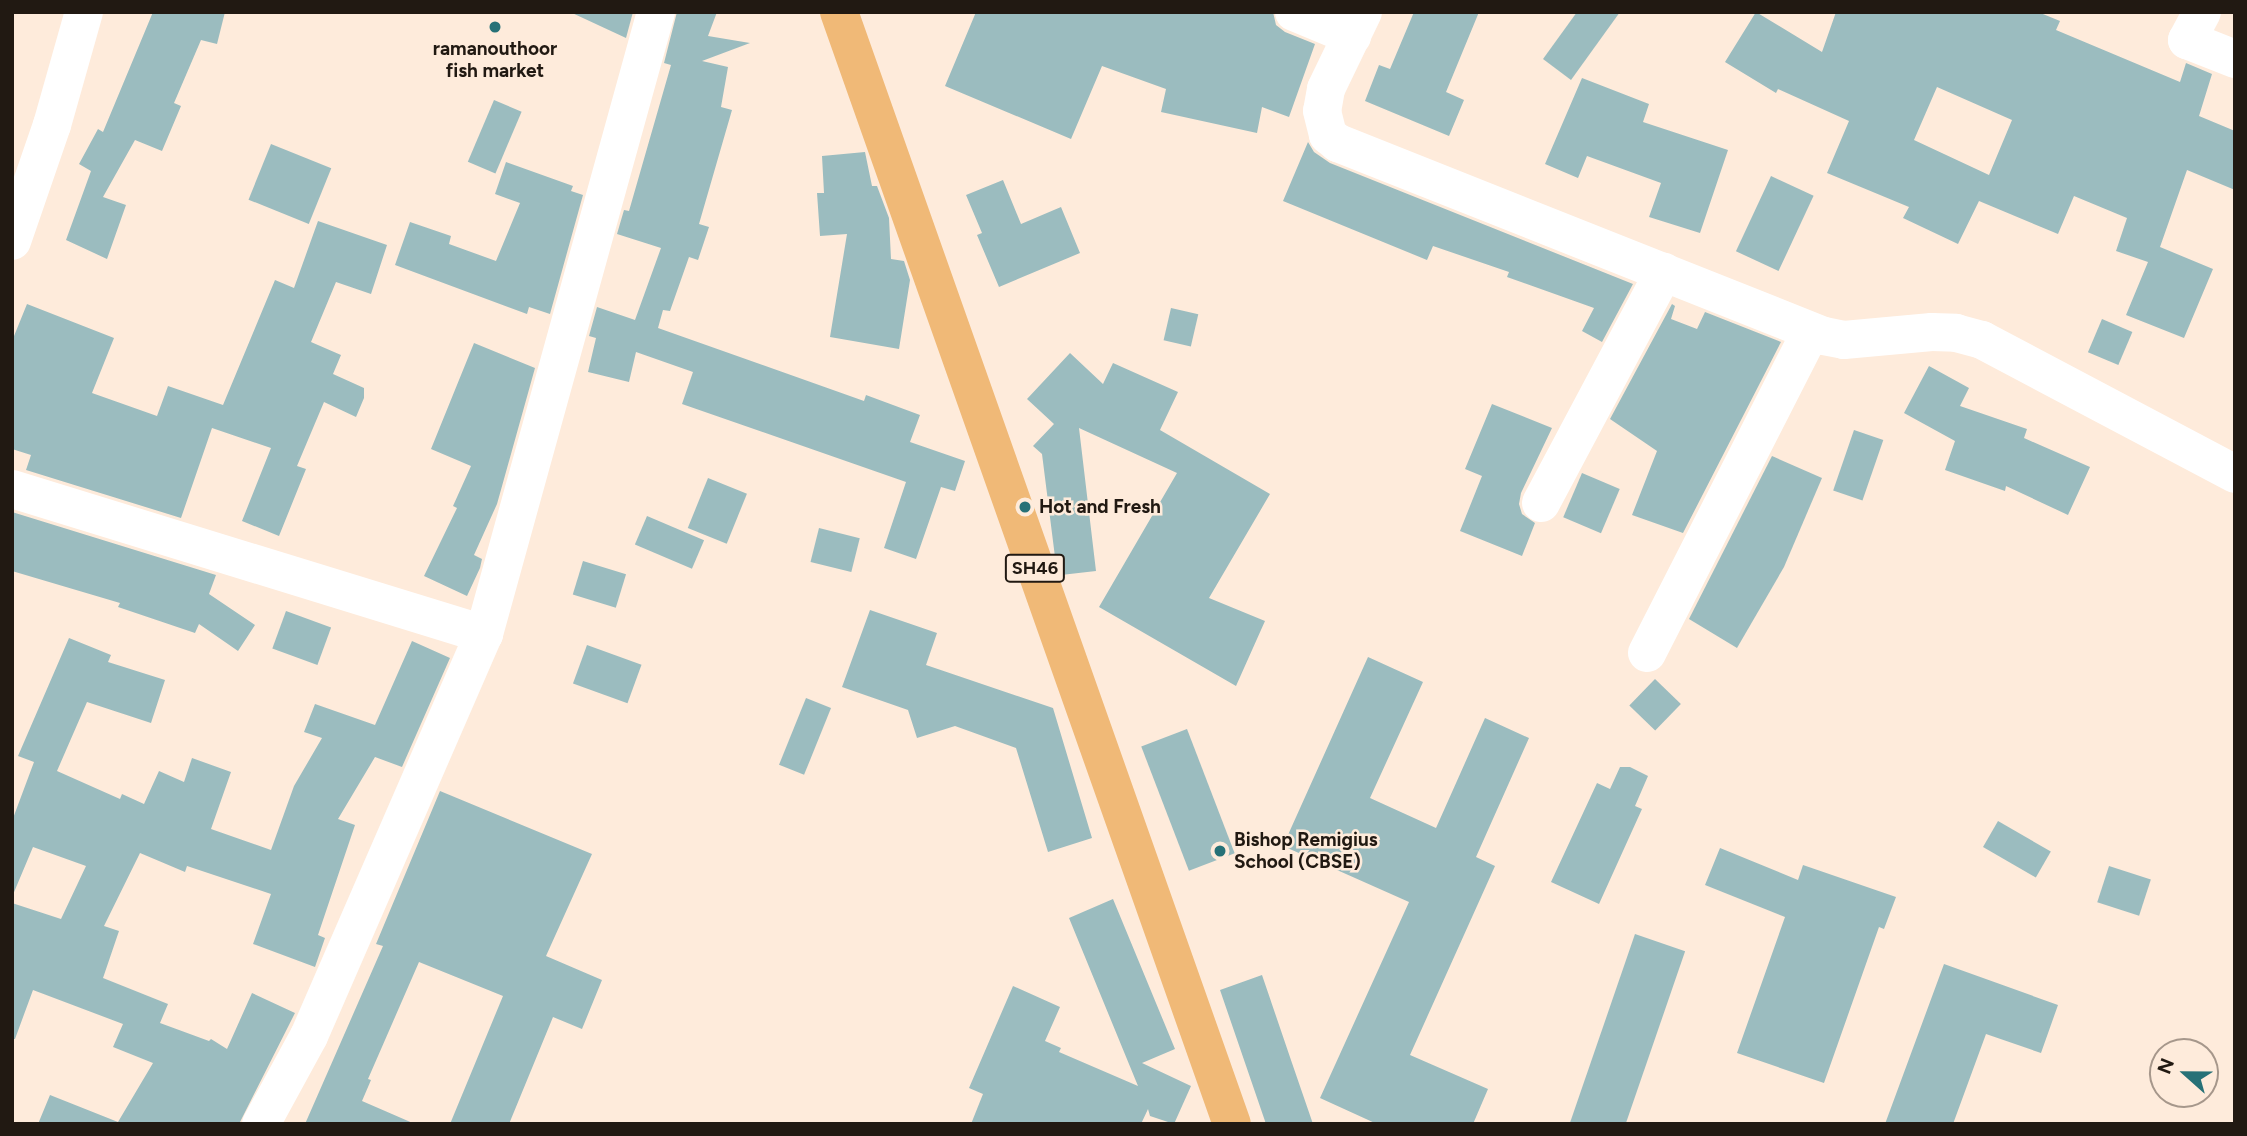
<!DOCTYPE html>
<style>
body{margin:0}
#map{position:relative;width:2247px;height:1136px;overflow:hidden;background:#feebdb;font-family:Figtree,sans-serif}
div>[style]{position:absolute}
.building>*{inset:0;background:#9bbcbf;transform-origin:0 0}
.minor>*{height:38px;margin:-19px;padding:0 19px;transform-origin:19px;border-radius:19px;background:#fff}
.major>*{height:38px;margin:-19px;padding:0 19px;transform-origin:19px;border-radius:19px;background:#f0b977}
.dots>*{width:19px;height:19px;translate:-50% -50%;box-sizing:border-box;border:4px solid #feebdb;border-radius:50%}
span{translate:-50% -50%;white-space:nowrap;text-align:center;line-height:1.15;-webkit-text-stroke:5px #feebdb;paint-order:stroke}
.shield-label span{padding:2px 5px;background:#feebdb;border:2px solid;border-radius:5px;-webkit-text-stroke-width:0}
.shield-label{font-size:18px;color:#211912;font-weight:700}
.poi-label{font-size:19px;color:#211912;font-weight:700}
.left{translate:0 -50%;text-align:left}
.frame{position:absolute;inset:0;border:14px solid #211912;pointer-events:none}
.north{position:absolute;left:2149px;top:1038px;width:70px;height:70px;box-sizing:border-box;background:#feebdb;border:2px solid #a6978b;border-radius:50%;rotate:291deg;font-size:19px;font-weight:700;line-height:28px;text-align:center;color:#211912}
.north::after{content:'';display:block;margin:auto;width:24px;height:32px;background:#277177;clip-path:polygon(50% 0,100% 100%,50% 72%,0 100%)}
</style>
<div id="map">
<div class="building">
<div style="clip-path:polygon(153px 12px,225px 12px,217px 44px,201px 40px,174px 103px,181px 106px,162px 151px,135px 140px,103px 197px,126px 205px,107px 259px,66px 240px,91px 171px,79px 164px,98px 129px,103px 132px)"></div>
<div style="clip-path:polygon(570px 12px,633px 12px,626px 38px)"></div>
<div style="clip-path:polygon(677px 12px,717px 12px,708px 36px,750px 43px,702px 61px,728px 67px,721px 107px,732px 110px,699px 224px,709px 227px,698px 260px,689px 257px,670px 311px,663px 310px,658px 328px,864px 401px,866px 395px,920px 415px,910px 442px,965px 461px,955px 491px,941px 487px,916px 559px,884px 548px,906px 482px,682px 404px,693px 372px,636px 352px,629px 382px,588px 372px,596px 338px,589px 336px,597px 307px,635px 320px,661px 248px,617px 234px,624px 210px,629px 211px,671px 65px,664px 63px)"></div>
<div style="clip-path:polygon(976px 12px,1273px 12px,1276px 25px,1285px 32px,1315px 44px,1289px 117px,1262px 107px,1257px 133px,1161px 112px,1166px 89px,1102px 66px,1071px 139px,945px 86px)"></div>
<div style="clip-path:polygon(1414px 12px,1479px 12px,1446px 92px,1464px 100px,1449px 136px,1365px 101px,1379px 65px,1390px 69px)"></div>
<div style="clip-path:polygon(1577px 12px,1620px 12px,1571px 80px,1543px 59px)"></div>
<div style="clip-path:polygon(evenodd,1756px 12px,1822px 52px,1836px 12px,2038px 12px,2060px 21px,2056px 30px,2180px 82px,2186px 63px,2212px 74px,2199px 116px,2235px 131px,2235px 190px,2187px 170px,2160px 247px,2213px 269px,2184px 338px,2126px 315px,2148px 262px,2116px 251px,2127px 218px,2074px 196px,2058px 234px,1979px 201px,1958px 244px,1903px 218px,1909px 207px,1827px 173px,1849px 121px,1778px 89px,1776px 93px,1725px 62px,1756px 12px,1937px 87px,2012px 120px,1989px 175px,1914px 140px,1937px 87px)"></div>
<div style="clip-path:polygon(1582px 78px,1649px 104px,1643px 122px,1728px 150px,1700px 233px,1649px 217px,1661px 183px,1587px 156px,1578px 178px,1545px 164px)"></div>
<div style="left:494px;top:100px;width:30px;height:67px;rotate:23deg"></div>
<div style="clip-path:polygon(1308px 142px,1314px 152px,1330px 163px,1633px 284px,1602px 342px,1582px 331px,1594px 308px,1507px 277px,1509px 272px,1433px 246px,1427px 260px,1283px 201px)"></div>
<div style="left:271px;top:144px;width:65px;height:60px;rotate:22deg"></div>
<div style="clip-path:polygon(865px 152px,872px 186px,877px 186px,889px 218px,891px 259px,904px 261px,910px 280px,899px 349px,830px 337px,847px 234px,820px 236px,817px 193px,824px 193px,822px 156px)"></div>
<div style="clip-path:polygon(506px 162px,573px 186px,571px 191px,583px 195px,550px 314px,529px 307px,527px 314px,395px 265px,410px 222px,451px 236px,449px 244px,496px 261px,520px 203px,495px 194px)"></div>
<div style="left:1771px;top:176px;width:47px;height:83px;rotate:25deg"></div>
<div style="clip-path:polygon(1003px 180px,1021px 224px,1061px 207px,1080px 253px,999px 287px,977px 235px,982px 233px,966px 195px)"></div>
<div style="clip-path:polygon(318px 221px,387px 245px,371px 294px,336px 282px,311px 342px,341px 355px,333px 374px,364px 388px,364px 398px,356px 417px,324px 402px,297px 466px,306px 469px,279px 536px,242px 521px,271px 448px,212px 428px,181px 518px,26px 470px,31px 455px,12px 449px,12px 341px,27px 304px,114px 338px,92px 393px,157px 416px,168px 386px,223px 405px,275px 280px,294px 288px)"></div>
<div style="clip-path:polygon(1672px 304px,1675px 306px,1671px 319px,1697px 329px,1705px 312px,1781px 342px,1683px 533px,1632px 515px,1657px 451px,1610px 419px)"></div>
<div style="left:1171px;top:308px;width:28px;height:33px;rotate:13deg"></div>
<div style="left:2102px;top:319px;width:33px;height:36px;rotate:23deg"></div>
<div style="clip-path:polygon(474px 343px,535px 368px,497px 504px,474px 555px,482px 559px,480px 568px,467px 596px,424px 576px,457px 508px,453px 506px,471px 466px,431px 449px)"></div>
<div style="clip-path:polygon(1070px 353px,1103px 384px,1113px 363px,1178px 392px,1160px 430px,1270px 494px,1209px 598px,1265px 621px,1236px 686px,1099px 607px,1177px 473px,1079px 428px,1096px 571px,1061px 575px,1055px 557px,1042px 454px,1033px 446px,1054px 424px,1027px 399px)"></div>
<div style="clip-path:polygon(1929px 366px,1969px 388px,1960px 406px,2027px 429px,2024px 438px,2090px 467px,2068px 515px,2006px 486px,2005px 491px,1945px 470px,1955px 441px,1904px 413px)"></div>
<div style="clip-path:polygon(1492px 404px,1552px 428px,1521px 493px,1519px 504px,1522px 514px,1535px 523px,1522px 556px,1460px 531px,1482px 476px,1465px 469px)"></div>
<div style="left:1854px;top:430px;width:31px;height:64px;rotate:19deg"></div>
<div style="clip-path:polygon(1772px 456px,1822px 478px,1784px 567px,1737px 648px,1689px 619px)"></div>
<div style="left:1582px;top:473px;width:41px;height:48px;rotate:23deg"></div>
<div style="left:708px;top:478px;width:42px;height:54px;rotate:22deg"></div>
<div style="clip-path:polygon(12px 512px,216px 575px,209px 594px,255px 625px,238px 651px,199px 624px,195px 633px,118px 607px,120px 603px,12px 571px)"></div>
<div style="left:647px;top:516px;width:62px;height:31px;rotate:23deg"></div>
<div style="left:819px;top:528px;width:42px;height:35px;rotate:14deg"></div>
<div style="left:583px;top:561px;width:45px;height:35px;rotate:17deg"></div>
<div style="clip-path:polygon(870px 610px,937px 633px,926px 665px,1053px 708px,1092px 838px,1048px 852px,1016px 748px,955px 726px,917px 738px,908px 710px,842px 687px)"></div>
<div style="left:286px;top:611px;width:48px;height:40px;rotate:20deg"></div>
<div style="clip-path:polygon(69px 638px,111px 655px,108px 662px,165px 680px,151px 723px,87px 702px,57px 771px,120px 799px,122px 794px,144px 804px,159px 771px,184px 782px,192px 758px,231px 772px,211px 829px,271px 850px,294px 786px,322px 738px,304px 732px,315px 704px,375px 725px,412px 641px,450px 658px,402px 767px,375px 757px,338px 819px,355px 825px,318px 935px,325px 938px,315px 967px,253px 944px,271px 894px,187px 866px,185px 872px,140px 853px,104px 926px,119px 931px,103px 978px,168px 1004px,160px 1023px,209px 1041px,211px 1039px,227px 1049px,252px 993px,295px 1013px,239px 1124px,38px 1124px,50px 1095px,118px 1122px,153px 1063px,113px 1047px,123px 1024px,33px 990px,15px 1039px,12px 1039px,12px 903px,61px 919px,86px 866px,33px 847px,12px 897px,12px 821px,34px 762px,18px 756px)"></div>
<div style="left:587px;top:645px;width:58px;height:41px;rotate:20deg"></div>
<div style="clip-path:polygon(1368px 657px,1423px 682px,1370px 798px,1436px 828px,1485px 718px,1529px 738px,1476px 857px,1495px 866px,1410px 1055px,1488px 1089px,1473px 1124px,1377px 1124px,1320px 1098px,1409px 902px,1283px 846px)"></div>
<div style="left:1655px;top:679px;width:36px;height:37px;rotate:44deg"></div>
<div style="left:806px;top:698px;width:27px;height:72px;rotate:22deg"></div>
<div style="left:1187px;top:729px;width:133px;height:49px;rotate:69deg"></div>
<div style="clip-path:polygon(1620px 767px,1630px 767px,1648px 776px,1635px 806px,1642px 809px,1599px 904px,1551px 882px,1597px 783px,1610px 789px)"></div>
<div style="clip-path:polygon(440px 791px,592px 854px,546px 956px,602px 980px,582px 1029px,553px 1017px,509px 1124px,450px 1124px,503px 996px,419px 962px,368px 1079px,371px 1080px,362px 1101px,415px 1124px,305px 1124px,383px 946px,376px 944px)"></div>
<div style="left:1998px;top:821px;width:61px;height:30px;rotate:30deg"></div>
<div style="clip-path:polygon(1720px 848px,1798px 880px,1803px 865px,1896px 897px,1884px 929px,1879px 927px,1824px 1083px,1737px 1053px,1785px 917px,1705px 885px)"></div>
<div style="left:2109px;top:866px;width:44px;height:38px;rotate:18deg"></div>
<div style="clip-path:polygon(1113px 899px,1175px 1049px,1142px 1063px,1191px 1086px,1174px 1124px,1150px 1116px,1148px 1109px,1141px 1124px,971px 1124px,983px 1094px,969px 1088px,1013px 986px,1060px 1007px,1045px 1041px,1061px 1048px,1059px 1052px,1138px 1086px,1069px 918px)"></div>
<div style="left:1635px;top:934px;width:53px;height:201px;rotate:19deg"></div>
<div style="clip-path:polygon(1944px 964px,2058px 1005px,2041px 1053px,1986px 1034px,1953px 1124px,1885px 1124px)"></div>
<div style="clip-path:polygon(1262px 975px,1292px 1063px,1313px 1124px,1266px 1124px,1220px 990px)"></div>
</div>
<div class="minor">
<div style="left:1294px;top:12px;width:63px;rotate:22.5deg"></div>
<div style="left:1363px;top:12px;width:85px;rotate:115.7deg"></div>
<div style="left:1326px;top:89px;width:22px;rotate:100deg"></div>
<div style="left:1322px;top:111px;width:25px;rotate:76deg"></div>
<div style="left:1328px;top:135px;width:13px;rotate:39deg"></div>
<div style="left:1338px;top:143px;width:523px;rotate:21.66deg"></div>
<div style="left:1824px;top:336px;width:20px;rotate:11deg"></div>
<div style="left:1844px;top:340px;width:88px;rotate:-5.2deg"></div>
<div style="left:1932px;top:332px;width:24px;rotate:2deg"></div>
<div style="left:1956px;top:333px;width:27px;rotate:15deg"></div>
<div style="left:1982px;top:340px;width:286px;rotate:27.9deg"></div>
<div style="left:2202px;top:12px;width:32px;rotate:118deg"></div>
<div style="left:2187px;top:40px;width:52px;rotate:21.6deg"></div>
<div style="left:12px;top:241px;width:123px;rotate:-71deg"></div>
<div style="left:52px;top:125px;width:117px;rotate:-74.2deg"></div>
<div style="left:12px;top:489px;width:494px;rotate:17.1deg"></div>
<div style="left:1541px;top:503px;width:262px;rotate:-62deg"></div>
<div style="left:1647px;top:653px;width:361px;rotate:-63deg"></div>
<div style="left:261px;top:1124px;width:100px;rotate:-61.4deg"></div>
<div style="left:309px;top:1036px;width:438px;rotate:-66.5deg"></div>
<div style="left:484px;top:634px;width:645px;rotate:-74.54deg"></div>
</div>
<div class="major">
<div style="left:839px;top:12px;width:1179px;rotate:70.54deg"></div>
</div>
<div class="dots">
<div style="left:495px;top:27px;background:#277177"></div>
<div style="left:1025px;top:507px;background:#277177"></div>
<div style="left:1220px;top:851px;background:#277177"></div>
</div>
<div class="shield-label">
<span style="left:1035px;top:568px">SH46</span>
</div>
<div class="poi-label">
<span style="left:495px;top:60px">ramanouthoor<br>fish market</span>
<span class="left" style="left:1039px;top:507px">Hot and Fresh</span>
<span class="left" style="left:1234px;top:851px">Bishop Remigius<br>School (CBSE)</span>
</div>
<div class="frame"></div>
<div class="north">N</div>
</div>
